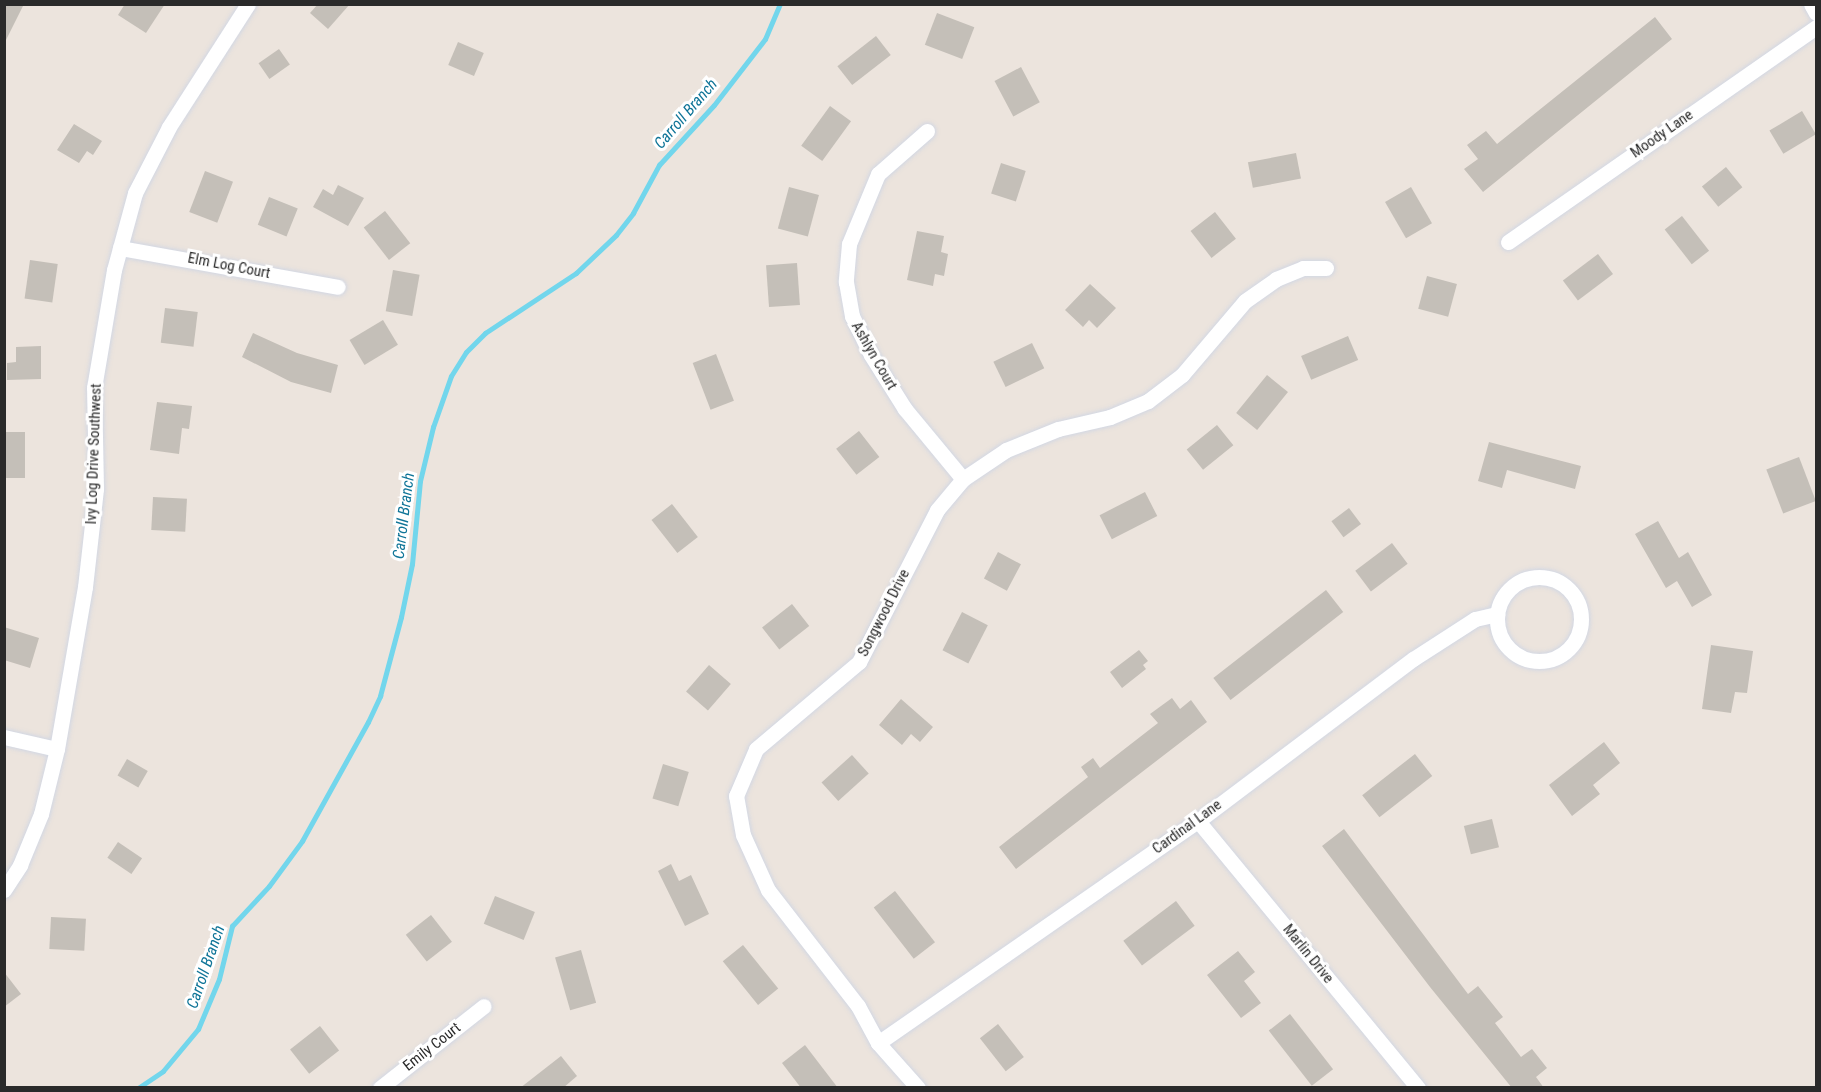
<!DOCTYPE html>
<style>
body{margin:0}
#map{position:relative;width:1821px;height:1092px;overflow:hidden;background:#ece4dd;font-family:"Roboto Condensed",sans-serif}
div>[style]{position:absolute}
.stream>*{height:5px;margin:-2.5px;padding:0 2.5px;transform-origin:2.5px;border-radius:2.5px;background:#72d6ec}
.building>*{inset:0;background:#c4bfb8;transform-origin:0 0}
.roads{filter:drop-shadow(0 0 2px #d2d7e3) drop-shadow(0 0 2px #d2d7e3)}
.street>*{height:15px;margin:-7.5px;padding:0 7.5px;transform-origin:7.5px;border-radius:7.5px;background:#fff}
.street>.ring{margin:-7.5px;padding:0;box-sizing:content-box;background:none;border:15px solid #fff;border-radius:50%}
span{translate:-50% -50%;white-space:nowrap;text-align:center;line-height:1.15;-webkit-text-stroke:6px #fff;paint-order:stroke}
.street-label{font-size:15px;color:#2a2a2a}
.water-label{font-size:16px;color:#107598;font-style:italic}
.frame{position:absolute;inset:0;border:6px solid #2a2a2a;pointer-events:none}
</style>
<div id="map">
<div class="stream">
<div style="left:138px;top:1088px;width:30px;rotate:-34deg"></div>
<div style="left:163px;top:1071px;width:55px;rotate:-50.2deg"></div>
<div style="left:198px;top:1029px;width:54px;rotate:-67.2deg"></div>
<div style="left:219px;top:979px;width:55px;rotate:-76.2deg"></div>
<div style="left:232px;top:926px;width:54px;rotate:-47.2deg"></div>
<div style="left:269px;top:886px;width:56px;rotate:-53.7deg"></div>
<div style="left:302px;top:841px;width:136px;rotate:-61deg"></div>
<div style="left:368px;top:722px;width:29px;rotate:-65deg"></div>
<div style="left:380px;top:696px;width:82px;rotate:-75.1deg"></div>
<div style="left:401px;top:617px;width:54px;rotate:-78.3deg"></div>
<div style="left:412px;top:564px;width:83px;rotate:-84.5deg"></div>
<div style="left:420px;top:481px;width:56px;rotate:-76.5deg"></div>
<div style="left:433px;top:427px;width:54px;rotate:-70.6deg"></div>
<div style="left:451px;top:376px;width:28px;rotate:-58deg"></div>
<div style="left:466px;top:352px;width:27px;rotate:-45deg"></div>
<div style="left:485px;top:333px;width:109px;rotate:-33.4deg"></div>
<div style="left:576px;top:273px;width:55px;rotate:-43.5deg"></div>
<div style="left:616px;top:235px;width:28px;rotate:-52deg"></div>
<div style="left:633px;top:213px;width:55px;rotate:-61.6deg"></div>
<div style="left:659px;top:165px;width:81px;rotate:-47.5deg"></div>
<div style="left:714px;top:105px;width:83px;rotate:-52.3deg"></div>
<div style="left:765px;top:39px;width:38px;rotate:-67deg"></div>
</div>
<div class="building">
<div style="clip-path:polygon(4px 4px,24px 4px,4px 44px)"></div>
<div style="clip-path:polygon(125px 4px,165px 4px,146px 33px,118px 15px)"></div>
<div style="clip-path:polygon(318px 4px,350px 4px,328px 29px,310px 13px)"></div>
<div style="left:937px;top:13px;width:40px;height:34px;rotate:21deg"></div>
<div style="clip-path:polygon(1655px 17px,1672px 39px,1483px 192px,1464px 169px,1478px 159px,1467px 145px,1486px 131px,1497px 144px)"></div>
<div style="left:876px;top:36px;width:24px;height:49px;rotate:52deg"></div>
<div style="left:458px;top:42px;width:28px;height:25px;rotate:23deg"></div>
<div style="left:279px;top:49px;width:19px;height:25px;rotate:55deg"></div>
<div style="left:1021px;top:67px;width:40px;height:30px;rotate:62deg"></div>
<div style="left:830px;top:106px;width:26px;height:49px;rotate:36deg"></div>
<div style="left:1802px;top:111px;width:27px;height:38px;rotate:59deg"></div>
<div style="clip-path:polygon(74px 124px,102px 141px,93px 155px,87px 151px,79px 163px,57px 150px)"></div>
<div style="left:1296px;top:153px;width:26px;height:49px;rotate:79deg"></div>
<div style="left:1001px;top:163px;width:26px;height:32px;rotate:18deg"></div>
<div style="left:1726px;top:167px;width:26px;height:31px;rotate:51deg"></div>
<div style="left:205px;top:171px;width:30px;height:44px;rotate:21deg"></div>
<div style="clip-path:polygon(338px 185px,364px 198px,348px 226px,313px 207px,323px 189px,333px 195px)"></div>
<div style="left:789px;top:187px;width:31px;height:43px;rotate:15deg"></div>
<div style="left:1411px;top:187px;width:42px;height:30px;rotate:60deg"></div>
<div style="left:269px;top:197px;width:31px;height:30px;rotate:22deg"></div>
<div style="left:385px;top:211px;width:41px;height:27px;rotate:52deg"></div>
<div style="left:1215px;top:212px;width:34px;height:31px;rotate:52deg"></div>
<div style="left:1682px;top:216px;width:44px;height:22px;rotate:52deg"></div>
<div style="clip-path:polygon(917px 231px,944px 236px,941px 252px,948px 254px,944px 276px,935px 274px,933px 286px,907px 280px)"></div>
<div style="left:1598px;top:254px;width:25px;height:44px;rotate:53deg"></div>
<div style="left:30px;top:260px;width:28px;height:39px;rotate:8deg"></div>
<div style="left:797px;top:263px;width:42px;height:31px;rotate:86deg"></div>
<div style="left:393px;top:270px;width:27px;height:42px;rotate:10deg"></div>
<div style="left:1427px;top:276px;width:31px;height:34px;rotate:15deg"></div>
<div style="clip-path:polygon(1090px 284px,1116px 308px,1097px 328px,1089px 320px,1083px 327px,1065px 310px)"></div>
<div style="left:165px;top:308px;width:33px;height:35px;rotate:7deg"></div>
<div style="left:383px;top:320px;width:29px;height:39px;rotate:59deg"></div>
<div style="clip-path:polygon(253px 333px,297px 353px,338px 365px,331px 393px,291px 382px,242px 357px)"></div>
<div style="left:1348px;top:336px;width:26px;height:51px;rotate:67deg"></div>
<div style="left:1032px;top:343px;width:28px;height:43px;rotate:64deg"></div>
<div style="clip-path:polygon(41px 346px,41px 379px,7px 380px,7px 363px,16px 362px,16px 347px)"></div>
<div style="left:716px;top:354px;width:50px;height:25px;rotate:69deg"></div>
<div style="left:1267px;top:375px;width:27px;height:49px;rotate:39deg"></div>
<div style="clip-path:polygon(157px 402px,192px 406px,189px 429px,182px 428px,179px 454px,150px 450px)"></div>
<div style="left:1217px;top:425px;width:26px;height:39px;rotate:51deg"></div>
<div style="left:859px;top:431px;width:33px;height:29px;rotate:52deg"></div>
<div style="left:4px;top:432px;width:21px;height:46px"></div>
<div style="clip-path:polygon(1489px 442px,1581px 466px,1575px 489px,1507px 470px,1502px 488px,1478px 481px)"></div>
<div style="left:1799px;top:457px;width:47px;height:35px;rotate:69deg"></div>
<div style="left:1145px;top:492px;width:27px;height:51px;rotate:63deg"></div>
<div style="left:153px;top:497px;width:34px;height:33px;rotate:3deg"></div>
<div style="left:672px;top:504px;width:42px;height:26px;rotate:52deg"></div>
<div style="left:1349px;top:508px;width:20px;height:22px;rotate:53deg"></div>
<div style="clip-path:polygon(1658px 521px,1679px 558px,1688px 552px,1712px 595px,1692px 607px,1677px 581px,1666px 588px,1635px 534px)"></div>
<div style="left:1392px;top:543px;width:26px;height:46px;rotate:53deg"></div>
<div style="left:998px;top:552px;width:26px;height:30px;rotate:28deg"></div>
<div style="left:1326px;top:590px;width:28px;height:143px;rotate:52deg"></div>
<div style="left:792px;top:604px;width:28px;height:38px;rotate:52deg"></div>
<div style="left:962px;top:612px;width:29px;height:43px;rotate:27deg"></div>
<div style="clip-path:polygon(4px 627px,39px 638px,30px 668px,4px 660px)"></div>
<div style="clip-path:polygon(1711px 645px,1753px 651px,1747px 693px,1735px 692px,1731px 713px,1702px 709px)"></div>
<div style="clip-path:polygon(1139px 650px,1148px 661px,1143px 665px,1146px 669px,1122px 688px,1110px 672px)"></div>
<div style="left:709px;top:665px;width:29px;height:35px;rotate:41deg"></div>
<div style="clip-path:polygon(1172px 698px,1180px 709px,1191px 700px,1207px 722px,1016px 869px,999px 847px,1088px 777px,1081px 767px,1093px 758px,1100px 768px,1158px 723px,1150px 714px)"></div>
<div style="clip-path:polygon(901px 699px,933px 727px,920px 742px,911px 734px,902px 745px,879px 725px)"></div>
<div style="clip-path:polygon(1604px 742px,1620px 763px,1593px 785px,1600px 794px,1572px 816px,1549px 785px)"></div>
<div style="left:1415px;top:754px;width:28px;height:67px;rotate:52deg"></div>
<div style="left:852px;top:755px;width:25px;height:41px;rotate:48deg"></div>
<div style="left:127px;top:759px;width:24px;height:19px;rotate:30deg"></div>
<div style="left:663px;top:764px;width:27px;height:36px;rotate:17deg"></div>
<div style="left:1492px;top:819px;width:29px;height:29px;rotate:76deg"></div>
<div style="clip-path:polygon(1344px 829px,1468px 994px,1478px 986px,1503px 1017px,1495px 1023px,1521px 1057px,1532px 1049px,1547px 1068px,1536px 1077px,1544px 1088px,1512px 1088px,1430px 987px,1322px 846px)"></div>
<div style="left:118px;top:842px;width:29px;height:19px;rotate:34deg"></div>
<div style="clip-path:polygon(671px 864px,679px 881px,691px 875px,709px 914px,685px 926px,658px 871px)"></div>
<div style="left:895px;top:891px;width:65px;height:27px;rotate:52deg"></div>
<div style="left:495px;top:896px;width:43px;height:30px;rotate:22deg"></div>
<div style="left:1176px;top:901px;width:31px;height:66px;rotate:53deg"></div>
<div style="left:431px;top:915px;width:34px;height:32px;rotate:52deg"></div>
<div style="left:51px;top:917px;width:35px;height:32px;rotate:3deg"></div>
<div style="left:743px;top:945px;width:56px;height:26px;rotate:51deg"></div>
<div style="left:581px;top:950px;width:55px;height:27px;rotate:74deg"></div>
<div style="clip-path:polygon(1238px 951px,1255px 972px,1244px 981px,1261px 1003px,1241px 1018px,1207px 975px)"></div>
<div style="clip-path:polygon(4px 972px,21px 994px,4px 1007px)"></div>
<div style="left:1290px;top:1014px;width:70px;height:27px;rotate:52deg"></div>
<div style="left:998px;top:1024px;width:42px;height:23px;rotate:52deg"></div>
<div style="left:320px;top:1026px;width:31px;height:38px;rotate:52deg"></div>
<div style="clip-path:polygon(805px 1045px,838px 1088px,801px 1088px,782px 1063px)"></div>
<div style="clip-path:polygon(561px 1056px,577px 1076px,563px 1088px,520px 1088px)"></div>
</div>
<div class="roads">
<div class="street">
<div style="left:1811px;top:4px;width:10px;rotate:61deg"></div>
<div style="left:927px;top:131px;width:65px;rotate:138.7deg"></div>
<div style="left:878px;top:174px;width:76px;rotate:112.5deg"></div>
<div style="left:849px;top:244px;width:38px;rotate:95deg"></div>
<div style="left:846px;top:282px;width:35px;rotate:80deg"></div>
<div style="left:852px;top:316px;width:43px;rotate:64deg"></div>
<div style="left:871px;top:355px;width:64px;rotate:57.8deg"></div>
<div style="left:905px;top:409px;width:91px;rotate:50.4deg"></div>
<div style="left:1508px;top:242px;width:376px;rotate:-34.9deg"></div>
<div style="left:120px;top:248px;width:221px;rotate:10.1deg"></div>
<div class="ring" style="left:1497px;top:577px;width:69px;height:69px"></div>
<div style="left:4px;top:737px;width:54px;rotate:12.8deg"></div>
<div style="left:1198px;top:821px;width:346px;rotate:50.5deg"></div>
<div style="left:4px;top:890px;width:30px;rotate:-57deg"></div>
<div style="left:20px;top:865px;width:55px;rotate:-67.6deg"></div>
<div style="left:41px;top:814px;width:67px;rotate:-76.2deg"></div>
<div style="left:57px;top:749px;width:164px;rotate:-80.2deg"></div>
<div style="left:85px;top:587px;width:99px;rotate:-83.6deg"></div>
<div style="left:96px;top:489px;width:101px;rotate:-91.1deg"></div>
<div style="left:94px;top:388px;width:120px;rotate:-80.4deg"></div>
<div style="left:114px;top:270px;width:80px;rotate:-74.7deg"></div>
<div style="left:135px;top:193px;width:74px;rotate:-62.7deg"></div>
<div style="left:169px;top:127px;width:146px;rotate:-57.3deg"></div>
<div style="left:878px;top:1043px;width:389px;rotate:-34.8deg"></div>
<div style="left:1198px;top:821px;width:269px;rotate:-37deg"></div>
<div style="left:1413px;top:659px;width:74px;rotate:-32.8deg"></div>
<div style="left:1475px;top:619px;width:23px;rotate:-13deg"></div>
<div style="left:380px;top:1088px;width:132px;rotate:-38.3deg"></div>
<div style="left:918px;top:1088px;width:60px;rotate:-131.6deg"></div>
<div style="left:878px;top:1043px;width:42px;rotate:-118.4deg"></div>
<div style="left:858px;top:1006px;width:147px;rotate:-127.8deg"></div>
<div style="left:768px;top:890px;width:60px;rotate:-114.4deg"></div>
<div style="left:743px;top:835px;width:40px;rotate:-100deg"></div>
<div style="left:736px;top:796px;width:51px;rotate:-66.9deg"></div>
<div style="left:756px;top:749px;width:135px;rotate:-40.2deg"></div>
<div style="left:859px;top:662px;width:171px;rotate:-62.8deg"></div>
<div style="left:937px;top:510px;width:40px;rotate:-50deg"></div>
<div style="left:963px;top:479px;width:52px;rotate:-34deg"></div>
<div style="left:1006px;top:450px;width:56px;rotate:-22deg"></div>
<div style="left:1058px;top:429px;width:53px;rotate:-13deg"></div>
<div style="left:1110px;top:417px;width:41px;rotate:-22.8deg"></div>
<div style="left:1148px;top:401px;width:43px;rotate:-37.4deg"></div>
<div style="left:1182px;top:375px;width:97px;rotate:-49.6deg"></div>
<div style="left:1245px;top:301px;width:38px;rotate:-35deg"></div>
<div style="left:1276px;top:279px;width:29px;rotate:-22deg"></div>
<div style="left:1303px;top:268px;width:23px"></div>
</div>
</div>
<div class="street-label">
<span style="left:1662px;top:134px;rotate:-35deg">Moody Lane</span>
<span style="left:229px;top:266px;rotate:11deg">Elm Log Court</span>
<span style="left:874px;top:356px;rotate:60deg">Ashlyn Court</span>
<span style="left:94px;top:454px;rotate:-88deg">Ivy Log Drive Southwest</span>
<span style="left:884px;top:613px;rotate:-63deg">Songwood Drive</span>
<span style="left:1187px;top:827px;rotate:-36deg">Cardinal Lane</span>
<span style="left:1308px;top:954px;rotate:51deg">Marlin Drive</span>
<span style="left:432px;top:1047px;rotate:-38deg">Emily Court</span>
</div>
<div class="water-label">
<span style="left:686px;top:114px;rotate:-49deg">Carroll Branch</span>
<span style="left:404px;top:516px;rotate:-83deg">Carroll Branch</span>
<span style="left:206px;top:967px;rotate:-71deg">Carroll Branch</span>
</div>
<div class="frame"></div>
</div>
